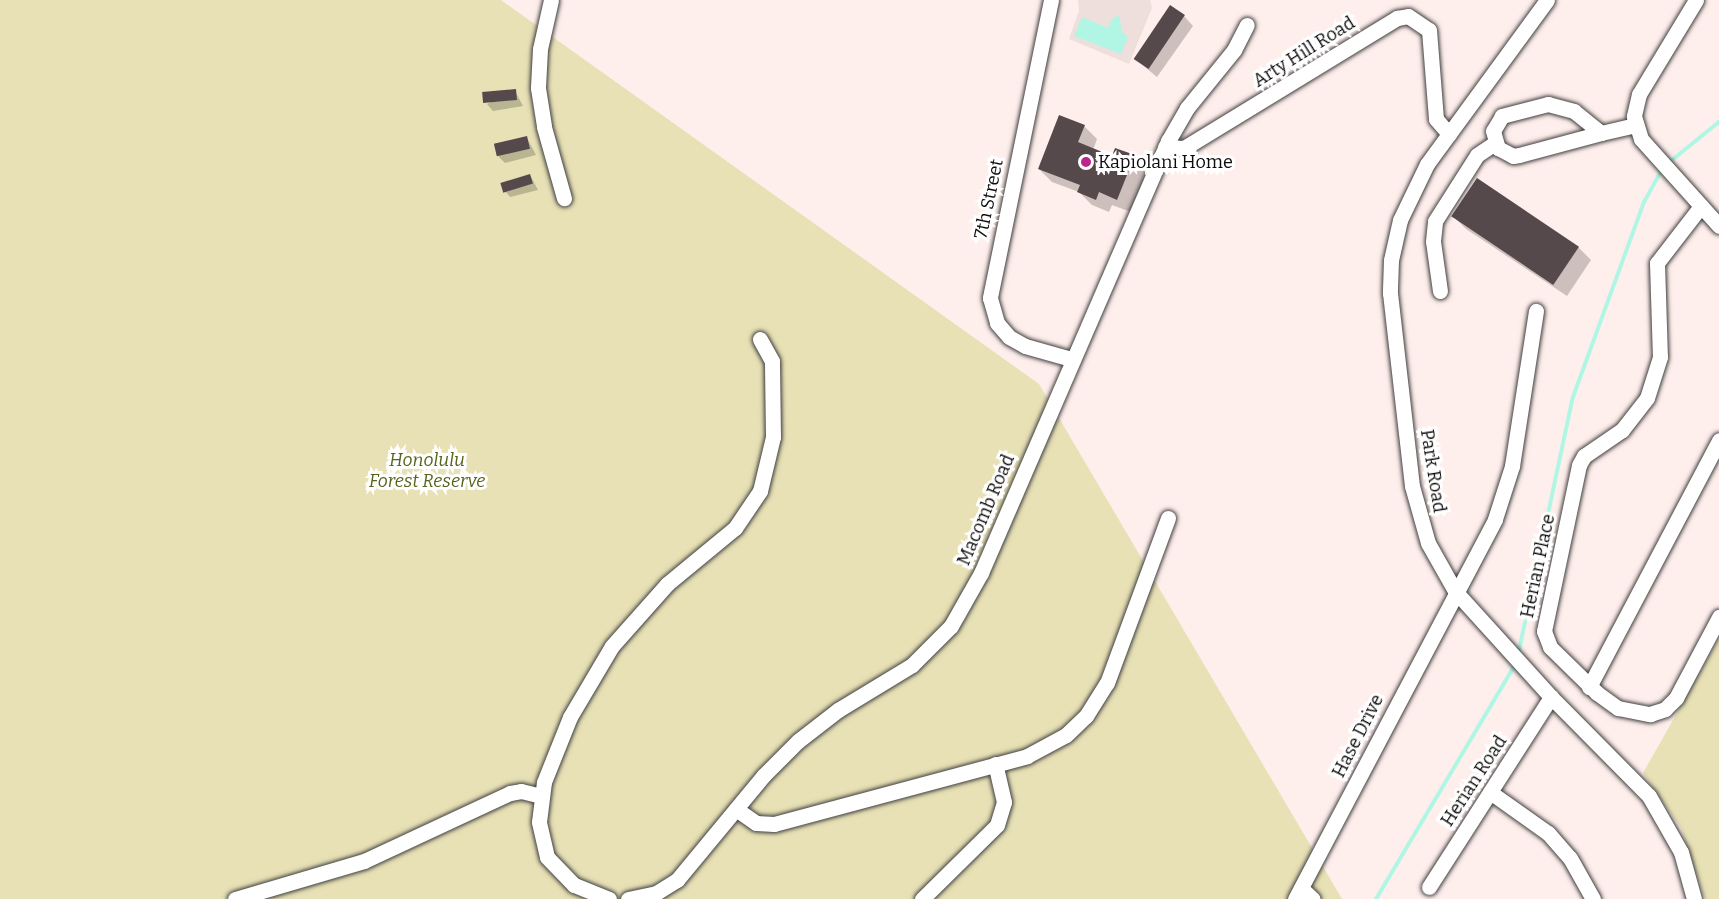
<!DOCTYPE html>
<style>
body{margin:0}
#map{position:relative;width:1719px;height:899px;overflow:hidden;background:#ffefec;font-family:Bitter,serif}
div>[style]{position:absolute}
.green>*{inset:0;background:#e8e1b6}
.plaza>*{inset:0;background:#eededc}
.water>*{inset:0;background:#b1f6e4}
.shadow>*{inset:0;background:#0003}
.stream>*{height:4px;margin:-2px;padding:0 2px;transform-origin:2px;border-radius:2px;background:#b1f6e4}
.building>*{inset:0;background:#55494c;transform-origin:0 0}
.roads{filter:drop-shadow(0 0 2px #3f3f3f) drop-shadow(0 0 2px #3f3f3f)}
.minor>*{height:15px;margin:-7.5px;padding:0 7.5px;transform-origin:7.5px;border-radius:7.5px;background:#fff}
.dots>*{width:16px;height:16px;translate:-50% -50%;box-sizing:border-box;border:3px solid #fff;border-radius:50%}
span{translate:-50% -50%;white-space:nowrap;text-align:center;line-height:1.15;-webkit-text-stroke:6px #fff;paint-order:stroke}
.street-label{font-size:18px;color:#0c0c0c}
.poi-label{font-size:18px;color:#0c0c0c}
.left{translate:0 -50%;text-align:left}
.park-label{font-size:18px;color:#58631d;font-style:italic}
</style>
<div id="map">
<div class="green">
<div style="clip-path:polygon(0 0,501px 0,1039px 384px,1342px 899px,0 899px)"></div>
<div style="clip-path:polygon(1719px 639px,1719px 899px,1705px 899px,1681px 828px,1643px 773px)"></div>
</div>
<div class="plaza">
<div style="clip-path:polygon(1078px 0,1150px 0,1152px 8px,1129px 64px,1069px 39px,1079px 11px)"></div>
</div>
<div class="water">
<div style="clip-path:polygon(1119px 15px,1122px 32px,1128px 37px,1121px 54px,1074px 36px,1082px 17px,1108px 28px,1111px 20px)"></div>
</div>
<div class="shadow">
<div style="clip-path:polygon(1184px 16px,1193px 26px,1157px 77px,1134px 58px)"></div>
<div style="clip-path:polygon(515px 91px,523px 106px,493px 111px,487px 104px)"></div>
<div style="clip-path:polygon(1084px 126px,1097px 139px,1093px 150px,1113px 158px,1134px 157px,1147px 170px,1131px 212px,1112px 205px,1109px 212px,1092px 205px,1079px 192px,1052px 182px,1039px 169px)"></div>
<div style="clip-path:polygon(527px 138px,536px 155px,505px 163px,499px 157px,496px 146px)"></div>
<div style="clip-path:polygon(530px 175px,538px 190px,510px 197px,504px 190px)"></div>
<div style="clip-path:polygon(1478px 180px,1578px 247px,1591px 260px,1567px 296px,1466px 229px,1453px 216px)"></div>
</div>
<div class="stream">
<div style="left:1667px;top:164px;width:67px;rotate:-38.9deg"></div>
<div style="left:1518px;top:655px;width:264px;rotate:-78deg"></div>
<div style="left:1573px;top:397px;width:208px;rotate:-70deg"></div>
<div style="left:1644px;top:202px;width:37px;rotate:-61deg"></div>
<div style="left:1376px;top:899px;width:272px;rotate:-59.3deg"></div>
</div>
<div class="building">
<div style="left:1170px;top:5px;width:18px;height:65px;rotate:34deg"></div>
<div style="left:516px;top:89px;width:11px;height:34px;rotate:85deg"></div>
<div style="clip-path:polygon(1059px 115px,1085px 125px,1078px 142px,1112px 156px,1115px 148px,1135px 155px,1117px 200px,1099px 192px,1096px 200px,1077px 192px,1080px 185px,1038px 169px)"></div>
<div style="left:527px;top:136px;width:13px;height:34px;rotate:77deg"></div>
<div style="left:530px;top:174px;width:10px;height:31px;rotate:73deg"></div>
<div style="left:1477px;top:178px;width:123px;height:46px;rotate:34deg"></div>
</div>
<div class="roads">
<div class="minor">
<div style="left:551px;top:0;width:50px;rotate:102.7deg"></div>
<div style="left:540px;top:49px;width:39px;rotate:93deg"></div>
<div style="left:538px;top:88px;width:39px;rotate:81deg"></div>
<div style="left:544px;top:127px;width:74px;rotate:74.3deg"></div>
<div style="left:1051px;top:0;width:304px;rotate:101.6deg"></div>
<div style="left:990px;top:298px;width:26px;rotate:74deg"></div>
<div style="left:997px;top:323px;width:18px;rotate:49deg"></div>
<div style="left:1009px;top:337px;width:18px;rotate:29deg"></div>
<div style="left:1025px;top:346px;width:48px;rotate:15.8deg"></div>
<div style="left:1547px;top:0;width:203px;rotate:126.2deg"></div>
<div style="left:1427px;top:164px;width:62px;rotate:115.7deg"></div>
<div style="left:1400px;top:220px;width:41px;rotate:102.7deg"></div>
<div style="left:1391px;top:260px;width:33px;rotate:92deg"></div>
<div style="left:1390px;top:293px;width:194px;rotate:83.5deg"></div>
<div style="left:1412px;top:486px;width:59px;rotate:74.3deg"></div>
<div style="left:1428px;top:543px;width:55px;rotate:60.6deg"></div>
<div style="left:1455px;top:591px;width:143px;rotate:47.8deg"></div>
<div style="left:1551px;top:697px;width:139px;rotate:45.3deg"></div>
<div style="left:1649px;top:796px;width:64px;rotate:60.3deg"></div>
<div style="left:1681px;top:852px;width:49px;rotate:74.5deg"></div>
<div style="left:1696px;top:0;width:110px;rotate:121.2deg"></div>
<div style="left:1639px;top:94px;width:23px;rotate:103deg"></div>
<div style="left:1634px;top:116px;width:24px;rotate:73deg"></div>
<div style="left:1641px;top:139px;width:117px;rotate:48.1deg"></div>
<div style="left:1601px;top:133px;width:35px;rotate:-141deg"></div>
<div style="left:1574px;top:111px;width:27px;rotate:-165deg"></div>
<div style="left:1548px;top:104px;width:48px;rotate:165.4deg"></div>
<div style="left:1502px;top:116px;width:17px;rotate:121deg"></div>
<div style="left:1493px;top:131px;width:18px;rotate:74deg"></div>
<div style="left:1498px;top:148px;width:17px;rotate:28deg"></div>
<div style="left:1513px;top:156px;width:6px;rotate:-9deg"></div>
<div style="left:1519px;top:155px;width:85px;rotate:-15deg"></div>
<div style="left:1601px;top:133px;width:35px;rotate:-13deg"></div>
<div style="left:1165px;top:147px;width:19px;rotate:3deg"></div>
<div style="left:1184px;top:148px;width:250px;rotate:-31.4deg"></div>
<div style="left:1397px;top:18px;width:11px;rotate:-10deg"></div>
<div style="left:1408px;top:16px;width:25px;rotate:34deg"></div>
<div style="left:1429px;top:30px;width:89px;rotate:85.5deg"></div>
<div style="left:1436px;top:119px;width:20px;rotate:49deg"></div>
<div style="left:1701px;top:206px;width:72px;rotate:127.7deg"></div>
<div style="left:1657px;top:263px;width:94px;rotate:88.2deg"></div>
<div style="left:1660px;top:357px;width:43px;rotate:107.6deg"></div>
<div style="left:1647px;top:398px;width:41px;rotate:128deg"></div>
<div style="left:1622px;top:430px;width:46px;rotate:145.6deg"></div>
<div style="left:1584px;top:456px;width:10px;rotate:119deg"></div>
<div style="left:1579px;top:465px;width:170px;rotate:101.9deg"></div>
<div style="left:1544px;top:631px;width:17px;rotate:69deg"></div>
<div style="left:1550px;top:647px;width:66px;rotate:44.4deg"></div>
<div style="left:1597px;top:693px;width:26px;rotate:36deg"></div>
<div style="left:1618px;top:708px;width:33px;rotate:11deg"></div>
<div style="left:1650px;top:714px;width:16px;rotate:-18deg"></div>
<div style="left:1665px;top:709px;width:16px;rotate:-45deg"></div>
<div style="left:1676px;top:698px;width:92px;rotate:-62deg"></div>
<div style="left:1440px;top:291px;width:50px;rotate:-98deg"></div>
<div style="left:1433px;top:241px;width:20px;rotate:-84deg"></div>
<div style="left:1435px;top:221px;width:78px;rotate:-57.5deg"></div>
<div style="left:1477px;top:155px;width:22px;rotate:-34deg"></div>
<div style="left:1589px;top:687px;width:279px;rotate:-62.2deg"></div>
<div style="left:1490px;top:792px;width:71px;rotate:35.3deg"></div>
<div style="left:1548px;top:833px;width:33px;rotate:49deg"></div>
<div style="left:1570px;top:858px;width:47px;rotate:60.7deg"></div>
<div style="left:736px;top:809px;width:24px;rotate:35deg"></div>
<div style="left:756px;top:823px;width:18px;rotate:3deg"></div>
<div style="left:774px;top:824px;width:262px;rotate:-15deg"></div>
<div style="left:1027px;top:756px;width:44px;rotate:-28.3deg"></div>
<div style="left:1066px;top:735px;width:28px;rotate:-44deg"></div>
<div style="left:1086px;top:716px;width:39px;rotate:-58deg"></div>
<div style="left:1107px;top:683px;width:176px;rotate:-69.7deg"></div>
<div style="left:1429px;top:887px;width:226px;rotate:-57.3deg"></div>
<div style="left:1301px;top:888px;width:16px;rotate:43deg"></div>
<div style="left:235px;top:899px;width:134px;rotate:-16.4deg"></div>
<div style="left:364px;top:861px;width:161px;rotate:-25deg"></div>
<div style="left:510px;top:793px;width:11px;rotate:-10deg"></div>
<div style="left:521px;top:791px;width:21px;rotate:14deg"></div>
<div style="left:609px;top:899px;width:38px;rotate:-158deg"></div>
<div style="left:574px;top:885px;width:39px;rotate:-134deg"></div>
<div style="left:547px;top:857px;width:36px;rotate:-103deg"></div>
<div style="left:539px;top:822px;width:40px;rotate:-82.9deg"></div>
<div style="left:544px;top:782px;width:70px;rotate:-68.2deg"></div>
<div style="left:570px;top:717px;width:82px;rotate:-59.4deg"></div>
<div style="left:612px;top:646px;width:83px;rotate:-48.4deg"></div>
<div style="left:667px;top:584px;width:88px;rotate:-39.5deg"></div>
<div style="left:735px;top:528px;width:45px;rotate:-56deg"></div>
<div style="left:760px;top:491px;width:56px;rotate:-76.5deg"></div>
<div style="left:773px;top:437px;width:76px;rotate:-90.8deg"></div>
<div style="left:772px;top:361px;width:25px;rotate:-119deg"></div>
<div style="left:628px;top:899px;width:29px;rotate:-12deg"></div>
<div style="left:656px;top:893px;width:25px;rotate:-32deg"></div>
<div style="left:677px;top:880px;width:136px;rotate:-50.4deg"></div>
<div style="left:764px;top:775px;width:48px;rotate:-45deg"></div>
<div style="left:798px;top:741px;width:51px;rotate:-37.8deg"></div>
<div style="left:838px;top:710px;width:87px;rotate:-31.3deg"></div>
<div style="left:912px;top:665px;width:55px;rotate:-45deg"></div>
<div style="left:951px;top:626px;width:61px;rotate:-60.5deg"></div>
<div style="left:981px;top:573px;width:471px;rotate:-66.6deg"></div>
<div style="left:1168px;top:141px;width:38px;rotate:-60deg"></div>
<div style="left:1187px;top:108px;width:75px;rotate:-51deg"></div>
<div style="left:1234px;top:50px;width:28px;rotate:-63deg"></div>
<div style="left:922px;top:899px;width:105px;rotate:-44.6deg"></div>
<div style="left:997px;top:825px;width:24px;rotate:-73deg"></div>
<div style="left:1004px;top:802px;width:39px;rotate:-103deg"></div>
<div style="left:1295px;top:899px;width:429px;rotate:-62.2deg"></div>
<div style="left:1495px;top:519px;width:56px;rotate:-72.2deg"></div>
<div style="left:1512px;top:466px;width:157px;rotate:-81.2deg"></div>
</div>
</div>
<div class="dots">
<div style="left:1086px;top:162px;background:#bb268c"></div>
</div>
<div class="street-label">
<span style="left:1304px;top:52px;rotate:-32deg">Arty Hill Road</span>
<span style="left:989px;top:199px;rotate:-78deg">7th Street</span>
<span style="left:1433px;top:471px;rotate:81deg">Park Road</span>
<span style="left:986px;top:510px;rotate:-67deg">Macomb Road</span>
<span style="left:1538px;top:566px;rotate:-78deg">Herian Place</span>
<span style="left:1358px;top:736px;rotate:-63deg">Hase Drive</span>
<span style="left:1474px;top:781px;rotate:-57deg">Herian Road</span>
</div>
<div class="poi-label">
<span class="left" style="left:1098px;top:162px">Kapiolani Home</span>
</div>
<div class="park-label">
<span style="left:427px;top:471px">Honolulu<br>Forest Reserve</span>
</div>
</div>
